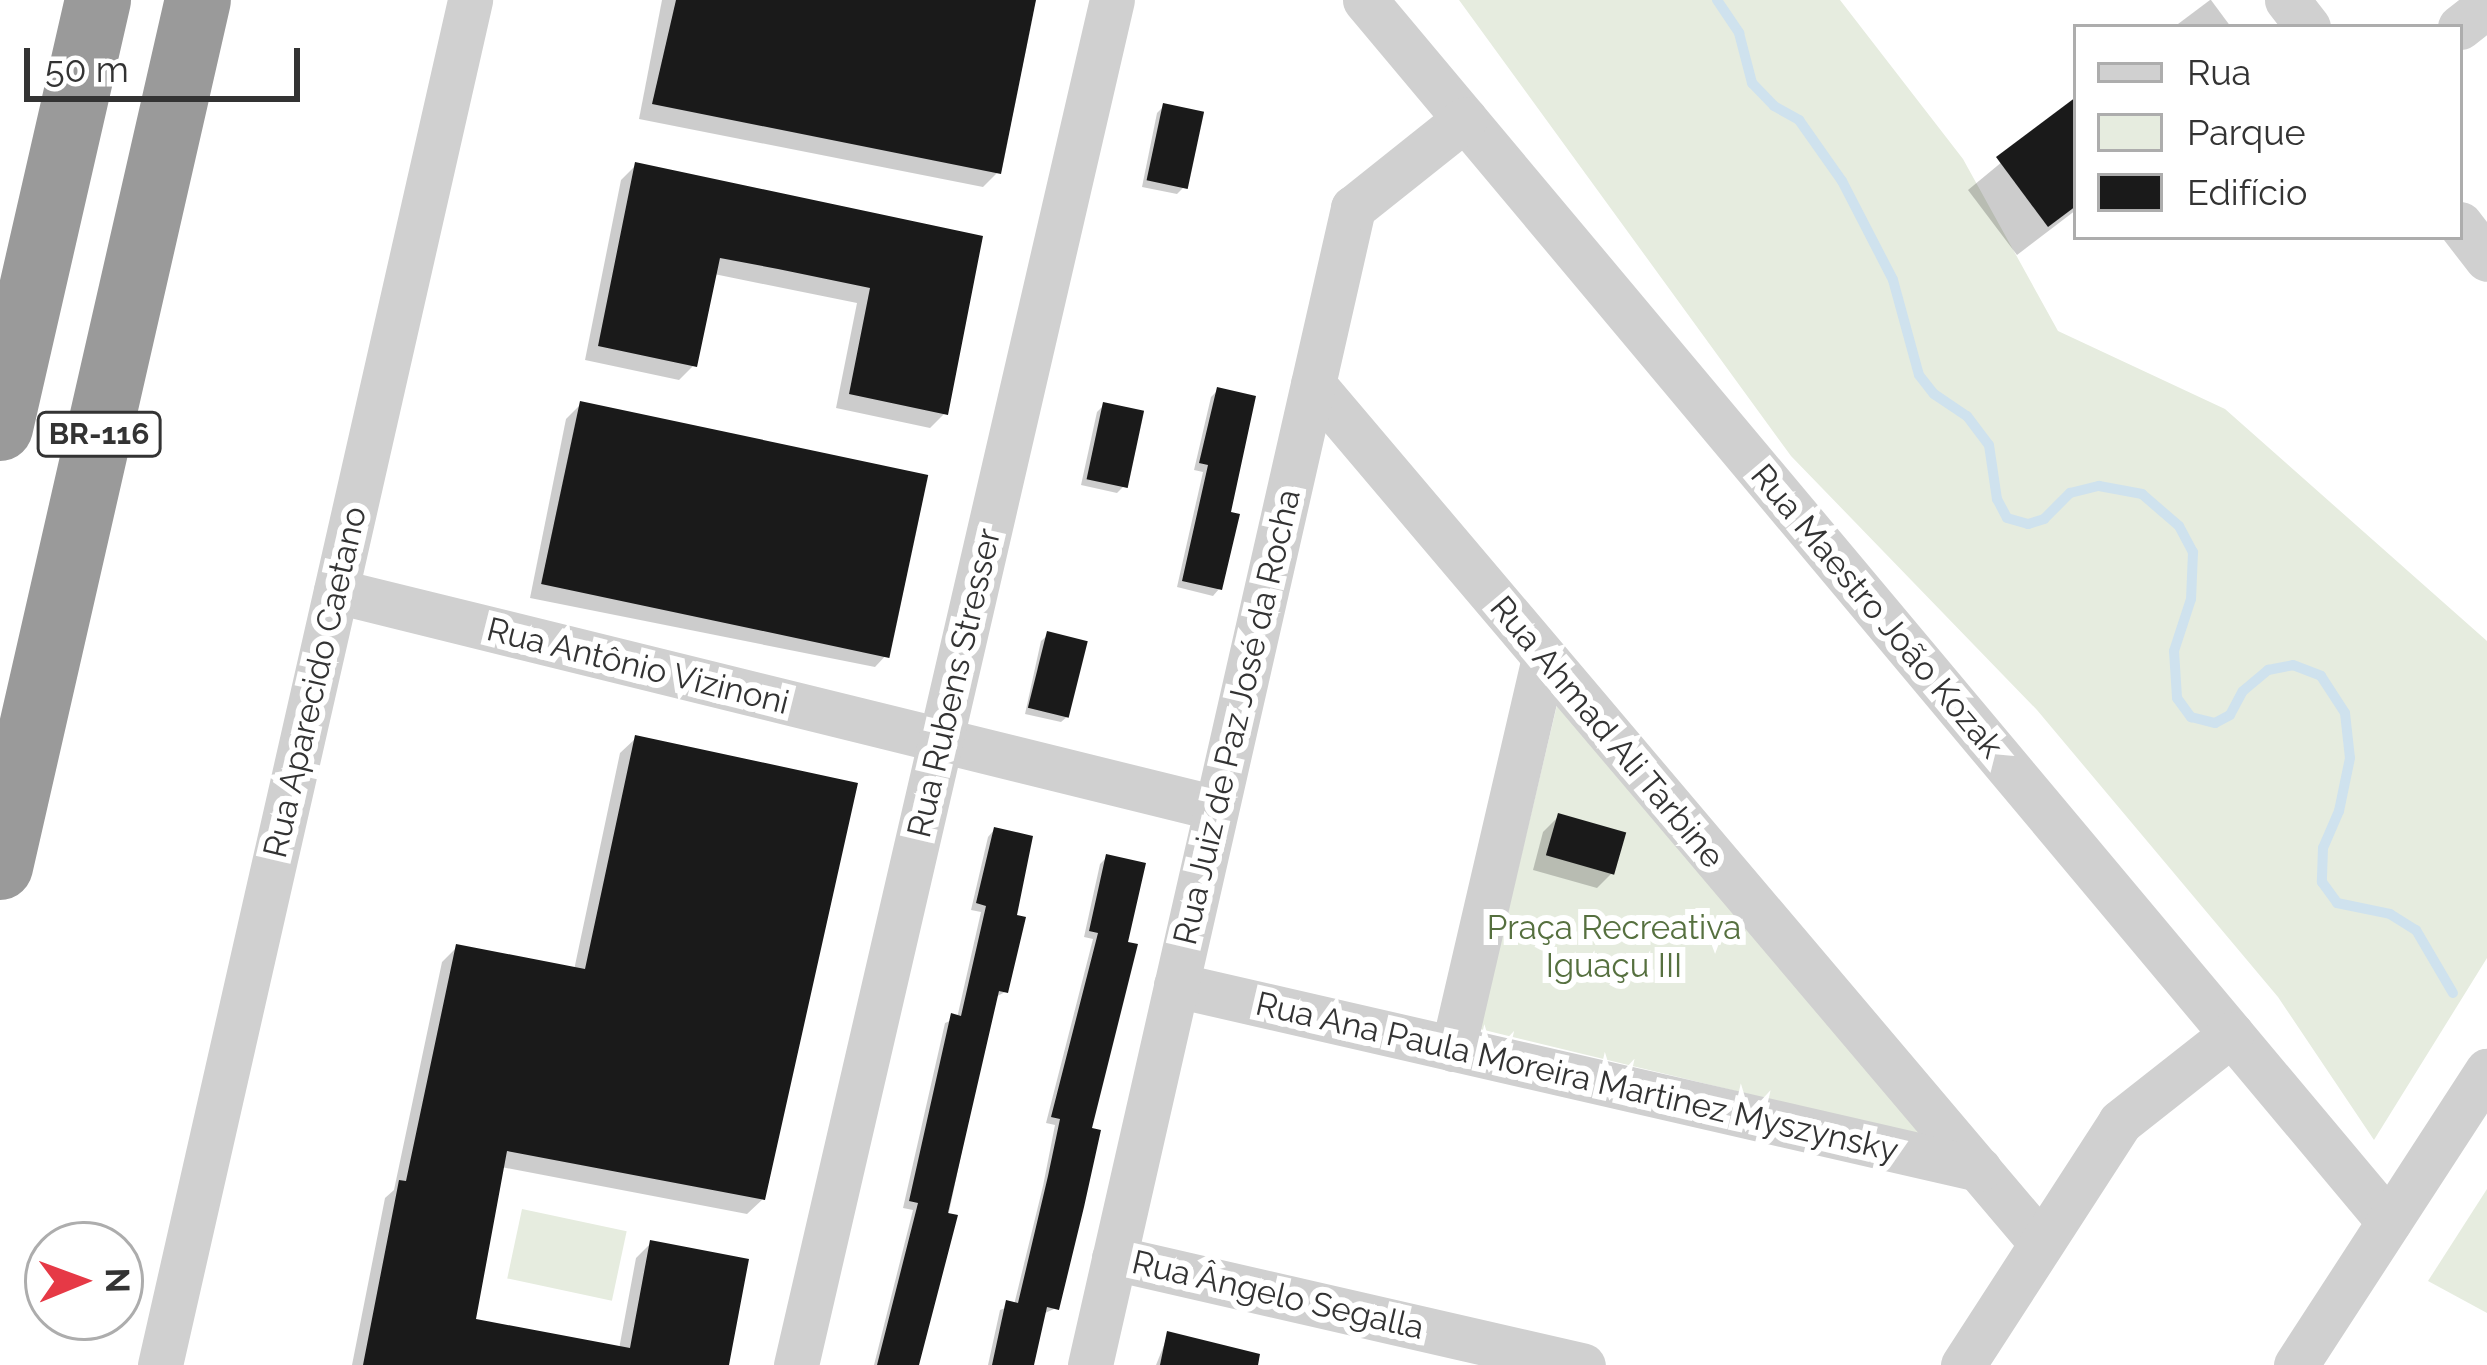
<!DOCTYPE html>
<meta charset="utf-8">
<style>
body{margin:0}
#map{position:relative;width:2487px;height:1365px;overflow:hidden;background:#fff;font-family:Raleway,sans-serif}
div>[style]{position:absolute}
.green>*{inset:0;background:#e6ecdf;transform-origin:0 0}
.shadow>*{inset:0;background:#0003}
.stream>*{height:10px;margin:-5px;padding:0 5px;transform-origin:5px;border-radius:5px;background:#cfe2ee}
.building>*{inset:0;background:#1a1a1a;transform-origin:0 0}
.minor>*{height:45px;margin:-22.5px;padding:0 22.5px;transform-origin:22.5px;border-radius:22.5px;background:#d0d0d0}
.highway>*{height:66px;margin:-33px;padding:0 33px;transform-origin:33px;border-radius:33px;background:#9a9a9a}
span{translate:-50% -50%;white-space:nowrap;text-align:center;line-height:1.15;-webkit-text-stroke:12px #fff;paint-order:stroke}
.shield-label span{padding:3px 9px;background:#fff;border:3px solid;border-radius:9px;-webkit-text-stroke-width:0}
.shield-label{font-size:30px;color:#333;font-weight:700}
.street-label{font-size:33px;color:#333}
.park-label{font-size:33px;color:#56703f}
.legend{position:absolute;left:2073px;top:24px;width:390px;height:216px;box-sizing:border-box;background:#fff;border:3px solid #adadad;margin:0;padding:15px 21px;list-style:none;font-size:36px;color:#333}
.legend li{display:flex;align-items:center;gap:24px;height:60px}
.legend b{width:60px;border:3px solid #adadad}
.north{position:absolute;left:24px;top:1221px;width:120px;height:120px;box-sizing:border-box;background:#fff;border:3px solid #adadad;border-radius:50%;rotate:89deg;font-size:33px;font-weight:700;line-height:48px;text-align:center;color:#333}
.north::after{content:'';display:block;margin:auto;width:42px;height:54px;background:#e63946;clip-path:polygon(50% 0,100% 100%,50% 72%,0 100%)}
.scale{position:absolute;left:24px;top:48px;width:276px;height:54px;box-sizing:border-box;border:6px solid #333;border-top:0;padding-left:15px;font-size:36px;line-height:42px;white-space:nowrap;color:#333;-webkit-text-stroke:9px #fff;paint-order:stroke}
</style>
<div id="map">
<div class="green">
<div style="clip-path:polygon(1459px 0,1840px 0,1963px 159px,2058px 331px,2225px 409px,2487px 641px,2487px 958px,2374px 1140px,2278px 997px,2037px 710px,1791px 456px)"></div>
<div style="clip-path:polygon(1557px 705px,1926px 1137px,1480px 1029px)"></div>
<div style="clip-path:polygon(2487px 1189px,2487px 1313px,2428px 1281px)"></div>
<div style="left:522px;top:1209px;width:107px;height:71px;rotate:12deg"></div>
</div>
<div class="shadow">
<div style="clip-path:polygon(662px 0,1033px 0,998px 172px,983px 187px,639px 119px)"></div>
<div style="clip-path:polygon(2211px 0,2231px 27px,2174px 27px,2210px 0)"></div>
<div style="clip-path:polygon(2076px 101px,2076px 210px,2017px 255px,1968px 190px)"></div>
<div style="clip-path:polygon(1164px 106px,1184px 187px,1177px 194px,1142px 187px,1157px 113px)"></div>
<div style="clip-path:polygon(636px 165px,980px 239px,945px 413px,930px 428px,836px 408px,857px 303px,714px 274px,694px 365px,679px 380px,585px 360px,621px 180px)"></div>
<div style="clip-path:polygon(1218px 390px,1227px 514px,1219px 589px,1213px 596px,1177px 587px,1203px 472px,1194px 470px,1211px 397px)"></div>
<div style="clip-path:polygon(581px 404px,890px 651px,875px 667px,530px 598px,566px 419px)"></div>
<div style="clip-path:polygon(1104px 405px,1124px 486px,1117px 493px,1081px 485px,1097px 412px)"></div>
<div style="clip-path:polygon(1048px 635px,1068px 716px,1061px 722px,1025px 714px,1041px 641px)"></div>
<div style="clip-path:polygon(636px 738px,763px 1199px,747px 1214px,501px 1167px,472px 1321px,619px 1349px,636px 1258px,651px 1243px,723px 1365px,352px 1365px,385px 1198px,394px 1190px,442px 962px,457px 947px,574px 970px,620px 753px)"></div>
<div style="clip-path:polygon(1558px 817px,1612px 873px,1597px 888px,1533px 870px,1543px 832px)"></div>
<div style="clip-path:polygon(994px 830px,1014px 917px,1005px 992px,994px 998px,917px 1365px,874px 1365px,913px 1210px,903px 1208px,945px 1023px,957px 1018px,981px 912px,971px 910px,988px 837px)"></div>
<div style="clip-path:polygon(1107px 857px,1056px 1308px,1043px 1314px,1032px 1365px,988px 1365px,1000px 1310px,1014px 1305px,1043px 1186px,1055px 1125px,1046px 1123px,1093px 939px,1084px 937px,1100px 864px)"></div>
<div style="clip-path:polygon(1168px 1335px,1238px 1361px,1259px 1365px,1156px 1365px)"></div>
</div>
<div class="stream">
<div style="left:1717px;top:0;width:40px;rotate:56deg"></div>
<div style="left:1739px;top:33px;width:52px;rotate:75.4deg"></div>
<div style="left:1752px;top:83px;width:32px;rotate:46deg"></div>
<div style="left:1774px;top:106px;width:29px;rotate:29deg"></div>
<div style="left:1799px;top:120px;width:75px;rotate:54.8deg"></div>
<div style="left:1842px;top:181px;width:111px;rotate:62.7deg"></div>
<div style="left:1893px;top:280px;width:98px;rotate:74.7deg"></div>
<div style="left:1919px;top:375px;width:24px;rotate:52deg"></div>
<div style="left:1934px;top:394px;width:40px;rotate:34deg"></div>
<div style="left:1967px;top:416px;width:36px;rotate:53deg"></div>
<div style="left:1989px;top:445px;width:55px;rotate:81.6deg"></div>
<div style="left:1997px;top:499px;width:21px;rotate:62deg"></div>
<div style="left:2007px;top:518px;width:22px;rotate:16deg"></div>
<div style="left:2028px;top:524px;width:17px;rotate:-17deg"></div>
<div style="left:2044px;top:519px;width:37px;rotate:-45deg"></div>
<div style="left:2070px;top:493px;width:30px;rotate:-14deg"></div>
<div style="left:2099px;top:486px;width:44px;rotate:10.5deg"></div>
<div style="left:2142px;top:494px;width:49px;rotate:40.9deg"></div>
<div style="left:2179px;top:526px;width:30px;rotate:62deg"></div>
<div style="left:2193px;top:552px;width:47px;rotate:92.4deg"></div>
<div style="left:2191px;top:599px;width:55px;rotate:108.1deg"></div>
<div style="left:2174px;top:651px;width:47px;rotate:86.3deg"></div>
<div style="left:2177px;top:698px;width:24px;rotate:54deg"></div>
<div style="left:2191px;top:717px;width:25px;rotate:14deg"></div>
<div style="left:2215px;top:723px;width:17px;rotate:-28deg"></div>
<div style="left:2230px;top:715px;width:27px;rotate:-62deg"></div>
<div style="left:2243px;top:691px;width:33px;rotate:-40deg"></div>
<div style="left:2268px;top:670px;width:25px;rotate:-11deg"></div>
<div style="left:2293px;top:665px;width:30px;rotate:21deg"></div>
<div style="left:2321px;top:676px;width:44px;rotate:57deg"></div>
<div style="left:2345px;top:713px;width:45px;rotate:83.7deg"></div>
<div style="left:2350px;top:758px;width:54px;rotate:101.7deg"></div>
<div style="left:2339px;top:811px;width:40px;rotate:113.4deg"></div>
<div style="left:2323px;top:848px;width:34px;rotate:92deg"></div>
<div style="left:2322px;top:882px;width:26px;rotate:54deg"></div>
<div style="left:2337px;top:903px;width:54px;rotate:11.7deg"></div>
<div style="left:2390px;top:914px;width:31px;rotate:32deg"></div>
<div style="left:2416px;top:930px;width:73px;rotate:59.6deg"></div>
</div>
<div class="building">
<div style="clip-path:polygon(676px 0,1036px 0,1001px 174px,652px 104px)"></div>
<div style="clip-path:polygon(2076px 97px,2076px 206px,2048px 227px,1996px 157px)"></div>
<div style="left:1163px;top:103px;width:42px;height:79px;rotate:12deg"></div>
<div style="clip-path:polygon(635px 162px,983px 236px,948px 415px,849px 394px,870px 288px,778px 269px,720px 258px,697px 367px,598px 346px)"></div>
<div style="clip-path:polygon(1217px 387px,1256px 396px,1231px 512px,1240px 514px,1222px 590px,1182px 581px,1208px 465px,1199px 463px)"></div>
<div style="left:580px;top:401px;width:356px;height:187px;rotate:12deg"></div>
<div style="left:1103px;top:402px;width:42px;height:79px;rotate:12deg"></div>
<div style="left:1047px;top:631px;width:42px;height:79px;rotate:14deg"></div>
<div style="clip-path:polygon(635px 735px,858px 783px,765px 1200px,507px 1151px,476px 1319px,630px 1348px,650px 1240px,749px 1259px,729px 1365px,363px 1365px,399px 1180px,406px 1181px,456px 944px,585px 969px)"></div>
<div style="left:1558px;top:813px;width:71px;height:44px;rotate:16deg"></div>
<div style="clip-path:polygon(994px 827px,1033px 836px,1017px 915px,1026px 917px,1008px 993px,999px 991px,948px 1213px,958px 1215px,919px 1365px,877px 1365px,918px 1203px,909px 1201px,951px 1013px,961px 1016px,986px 906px,976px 903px)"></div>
<div style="clip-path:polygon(1106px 854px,1146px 863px,1128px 942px,1138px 944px,1092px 1128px,1101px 1130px,1084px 1207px,1059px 1310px,1047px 1307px,1034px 1365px,992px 1365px,1006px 1300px,1018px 1303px,1048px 1176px,1060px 1119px,1051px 1117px,1098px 933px,1089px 931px)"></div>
<div style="clip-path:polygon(1167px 1331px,1260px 1354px,1258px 1365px,1160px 1365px)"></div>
</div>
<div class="minor">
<div style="left:1365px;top:0;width:1594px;rotate:50.04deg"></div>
<div style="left:2287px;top:0;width:34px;rotate:52deg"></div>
<div style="left:2460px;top:27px;width:34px;rotate:-38deg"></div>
<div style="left:2460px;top:224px;width:44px;rotate:52.4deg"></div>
<div style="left:1313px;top:384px;width:1126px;rotate:49.72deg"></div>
<div style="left:336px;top:591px;width:906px;rotate:13.85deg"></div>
<div style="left:1176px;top:985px;width:824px;rotate:12.91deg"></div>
<div style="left:1453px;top:1049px;width:401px;rotate:-76.9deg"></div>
<div style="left:1114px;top:1258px;width:481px;rotate:12.9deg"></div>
<div style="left:160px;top:1365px;width:1400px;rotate:-77.2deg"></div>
<div style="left:796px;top:1365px;width:1401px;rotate:-76.97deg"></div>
<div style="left:1090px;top:1365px;width:1187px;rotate:-77.19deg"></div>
<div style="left:1353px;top:208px;width:143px;rotate:-38.5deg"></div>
<div style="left:1963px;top:1365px;width:289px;rotate:-57.1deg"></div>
<div style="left:2120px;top:1122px;width:142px;rotate:-38.2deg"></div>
<div style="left:2296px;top:1365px;width:351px;rotate:-57deg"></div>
</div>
<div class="highway">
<div style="left:0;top:428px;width:439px;rotate:-77.1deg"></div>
<div style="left:0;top:867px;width:889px;rotate:-77.14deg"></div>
</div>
<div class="shield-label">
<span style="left:99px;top:434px">BR-116</span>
</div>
<div class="street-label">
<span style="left:1877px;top:611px;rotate:50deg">Rua Maestro João Kozak</span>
<span style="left:638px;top:666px;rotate:14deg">Rua Antônio Vizinoni</span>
<span style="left:315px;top:682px;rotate:-77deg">Rua Aparecido Caetano</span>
<span style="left:954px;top:683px;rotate:-77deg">Rua Rubens Stresser</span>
<span style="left:1237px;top:717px;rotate:-77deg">Rua Juiz de Paz José da Rocha</span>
<span style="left:1607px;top:732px;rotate:50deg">Rua Ahmad Ali Tarbine</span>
<span style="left:1577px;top:1077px;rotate:13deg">Rua Ana Paula Moreira Martinez Myszynsky</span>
<span style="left:1278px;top:1295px;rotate:13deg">Rua Ângelo Segalla</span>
</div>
<div class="park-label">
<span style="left:1614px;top:947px">Praça Recreativa<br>Iguaçu III</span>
</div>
<ul class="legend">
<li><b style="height:15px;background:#d0d0d0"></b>Rua</li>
<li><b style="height:33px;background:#e6ecdf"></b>Parque</li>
<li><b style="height:33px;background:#1a1a1a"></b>Edifício</li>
</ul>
<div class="north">N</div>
<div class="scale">50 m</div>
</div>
